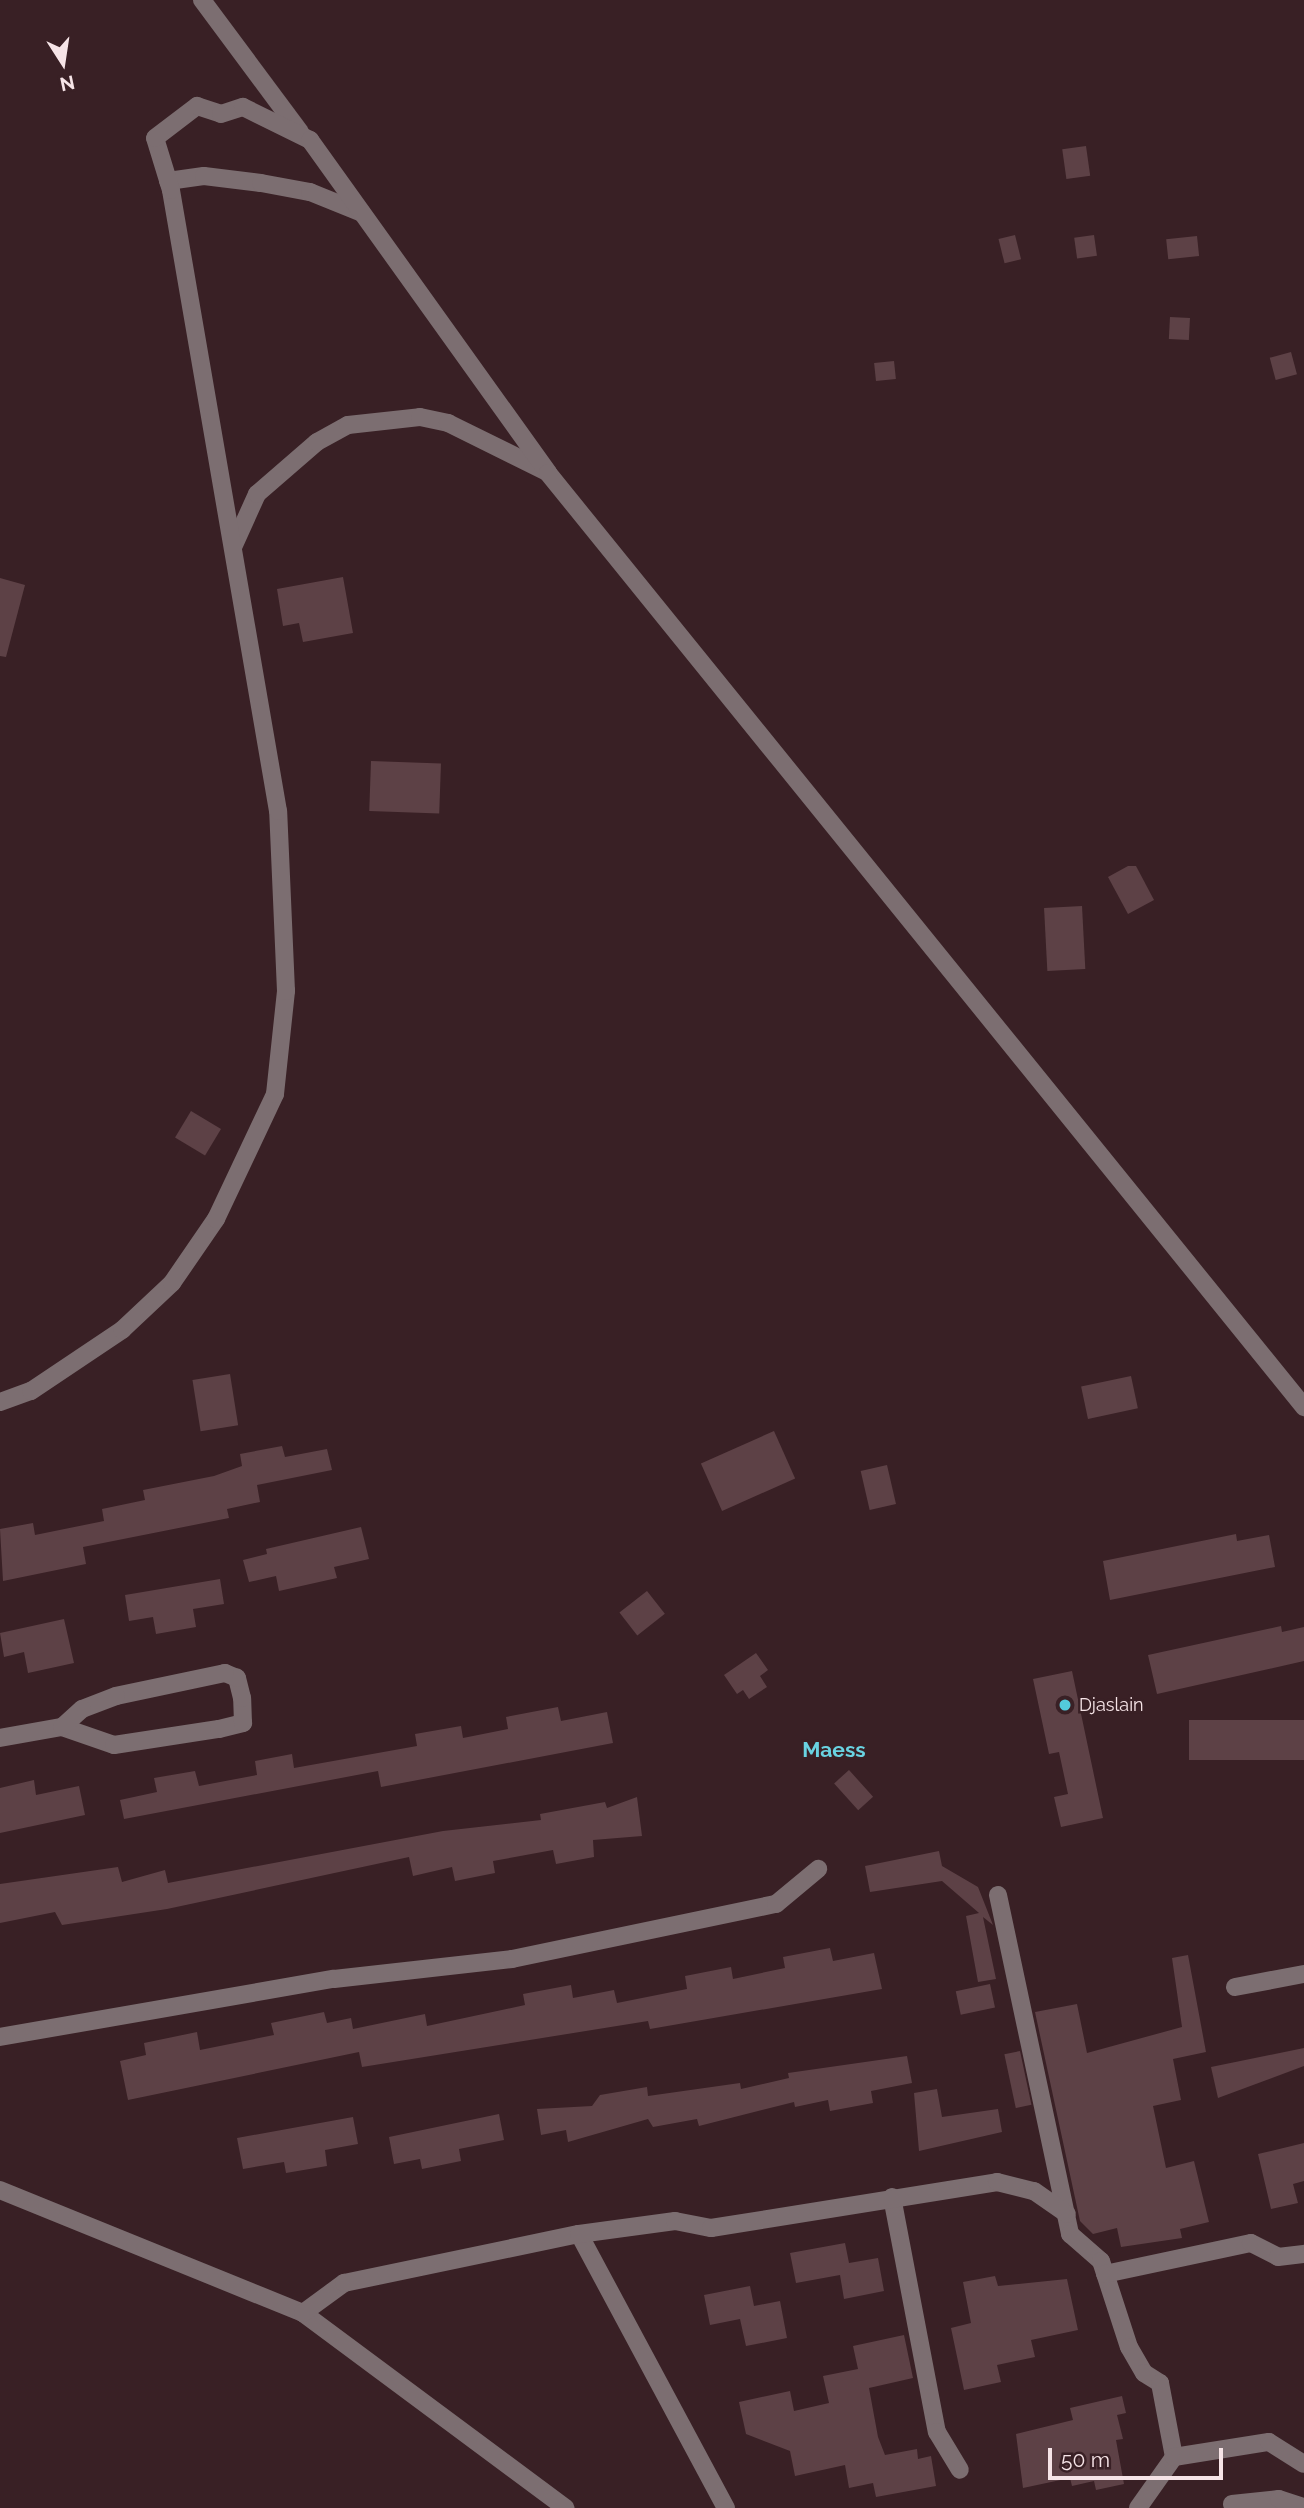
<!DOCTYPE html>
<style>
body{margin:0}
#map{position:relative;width:1304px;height:2508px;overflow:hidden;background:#392025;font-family:Raleway,sans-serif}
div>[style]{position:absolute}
.building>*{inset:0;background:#5d4146;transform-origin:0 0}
.minor>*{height:18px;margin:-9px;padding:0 9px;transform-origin:9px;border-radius:9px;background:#7c6e71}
.dots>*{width:19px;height:19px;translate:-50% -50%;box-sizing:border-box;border:4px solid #392025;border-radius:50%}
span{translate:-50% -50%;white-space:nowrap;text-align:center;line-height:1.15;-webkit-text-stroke:5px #392025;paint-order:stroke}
.poi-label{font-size:18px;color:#f6e4e7}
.left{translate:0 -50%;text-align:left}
.quarter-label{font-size:21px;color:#69d3e2;font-weight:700}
.north{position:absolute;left:28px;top:28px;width:70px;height:70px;-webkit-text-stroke:5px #392025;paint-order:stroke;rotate:168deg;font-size:19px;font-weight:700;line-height:28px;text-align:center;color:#f6e4e7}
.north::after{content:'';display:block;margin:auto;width:24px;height:32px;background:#f6e4e7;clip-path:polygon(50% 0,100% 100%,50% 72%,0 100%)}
.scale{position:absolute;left:1048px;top:2448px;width:175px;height:32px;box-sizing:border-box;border:4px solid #f6e4e7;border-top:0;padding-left:9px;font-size:21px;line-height:24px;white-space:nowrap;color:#f6e4e7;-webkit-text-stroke:5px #392025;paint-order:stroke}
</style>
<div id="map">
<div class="building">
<div style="left:1086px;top:146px;width:30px;height:24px;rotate:82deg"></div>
<div style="left:1015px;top:235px;width:25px;height:17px;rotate:76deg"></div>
<div style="left:1094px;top:235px;width:21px;height:20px;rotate:82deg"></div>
<div style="left:1197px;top:236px;width:20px;height:31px;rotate:84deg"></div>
<div style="left:1170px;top:317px;width:20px;height:22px;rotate:3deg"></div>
<div style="left:1291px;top:352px;width:23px;height:22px;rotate:75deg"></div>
<div style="left:894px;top:361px;width:18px;height:20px;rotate:84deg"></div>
<div style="clip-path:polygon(343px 577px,353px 633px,303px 642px,299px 623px,283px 626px,277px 589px)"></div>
<div style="clip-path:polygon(0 578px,25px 585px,6px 657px,0 656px)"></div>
<div style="left:371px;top:761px;width:70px;height:50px;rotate:2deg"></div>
<div style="clip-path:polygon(1128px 866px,1136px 866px,1154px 900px,1128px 914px,1108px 877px)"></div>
<div style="left:1082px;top:906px;width:63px;height:38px;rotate:87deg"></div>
<div style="left:191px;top:1111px;width:35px;height:31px;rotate:31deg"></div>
<div style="left:230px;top:1374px;width:52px;height:38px;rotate:81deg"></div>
<div style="left:1131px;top:1376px;width:33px;height:51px;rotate:78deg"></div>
<div style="left:774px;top:1431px;width:52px;height:80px;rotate:66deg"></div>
<div style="clip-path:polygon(282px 1446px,285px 1457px,327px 1449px,332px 1470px,257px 1485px,260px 1502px,227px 1509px,229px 1518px,83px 1547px,86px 1564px,3px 1581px,0 1529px,33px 1523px,35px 1535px,104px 1521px,102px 1509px,145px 1500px,143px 1490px,214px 1476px,242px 1466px,240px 1454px)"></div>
<div style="left:887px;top:1465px;width:40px;height:27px;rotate:77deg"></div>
<div style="clip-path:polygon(361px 1527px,369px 1559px,334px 1567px,337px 1578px,279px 1591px,276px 1576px,249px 1582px,243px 1560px,267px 1554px,266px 1549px)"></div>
<div style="clip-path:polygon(1236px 1534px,1237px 1541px,1269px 1535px,1275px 1567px,1110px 1600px,1103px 1561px)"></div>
<div style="clip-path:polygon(220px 1579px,224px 1604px,193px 1609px,196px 1627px,156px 1634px,153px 1617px,129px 1621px,125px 1595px)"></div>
<div style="left:647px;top:1591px;width:29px;height:35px;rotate:52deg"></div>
<div style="clip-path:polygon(64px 1619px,74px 1663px,28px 1673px,24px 1652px,4px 1657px,0 1633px)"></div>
<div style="clip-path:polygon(1281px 1626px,1282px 1632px,1304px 1627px,1304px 1661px,1157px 1694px,1148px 1655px)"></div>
<div style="clip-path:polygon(756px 1653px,768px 1670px,760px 1676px,767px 1687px,749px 1699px,743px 1690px,737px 1694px,724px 1675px)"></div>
<div style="clip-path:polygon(1072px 1671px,1103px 1818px,1061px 1827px,1054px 1797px,1068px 1794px,1059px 1752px,1049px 1754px,1033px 1679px)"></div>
<div style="clip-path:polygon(558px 1707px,561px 1721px,607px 1712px,613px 1743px,381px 1787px,378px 1771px,124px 1819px,120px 1800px,157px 1792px,154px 1778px,195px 1771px,199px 1786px,257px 1775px,255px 1761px,292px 1754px,294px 1768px,417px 1746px,415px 1734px,461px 1726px,463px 1738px,508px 1729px,506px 1717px)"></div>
<div style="left:1304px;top:1720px;width:40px;height:115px;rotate:90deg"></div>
<div style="left:849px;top:1770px;width:36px;height:20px;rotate:48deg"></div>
<div style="clip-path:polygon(34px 1780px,36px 1795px,79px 1786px,85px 1815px,0 1833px,0 1788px)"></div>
<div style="clip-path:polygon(637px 1797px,642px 1836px,593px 1840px,594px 1857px,556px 1864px,553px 1850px,493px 1861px,495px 1873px,455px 1881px,452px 1867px,413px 1876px,409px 1857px,167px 1909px,62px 1925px,55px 1912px,0 1923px,0 1884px,118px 1867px,122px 1882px,165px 1870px,168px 1883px,443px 1831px,541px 1820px,540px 1814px,605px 1802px,607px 1808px)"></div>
<div style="clip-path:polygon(939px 1851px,942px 1866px,978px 1887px,993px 1925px,983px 1917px,996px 1979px,978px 1982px,966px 1916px,979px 1913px,942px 1881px,870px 1892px,865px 1866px)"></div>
<div style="clip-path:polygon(830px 1948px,833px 1961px,874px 1953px,882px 1989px,650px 2029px,648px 2021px,362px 2067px,359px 2052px,128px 2100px,120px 2061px,146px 2055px,144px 2043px,197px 2032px,200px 2050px,274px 2035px,271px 2023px,324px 2012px,327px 2023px,351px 2018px,353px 2029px,425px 2014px,427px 2026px,525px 2005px,523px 1994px,571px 1985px,573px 1998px,614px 1990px,617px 2003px,687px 1989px,685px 1976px,731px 1967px,733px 1979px,785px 1968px,783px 1957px)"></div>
<div style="clip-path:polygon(1188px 1955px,1206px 2052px,1173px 2059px,1181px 2100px,1153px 2106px,1166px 2168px,1194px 2161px,1209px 2222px,1180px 2229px,1182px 2238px,1121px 2247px,1117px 2228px,1093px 2234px,1080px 2221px,1035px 2012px,1077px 2004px,1087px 2053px,1182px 2027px,1172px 1958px)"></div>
<div style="left:990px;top:1984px;width:24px;height:35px;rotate:78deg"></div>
<div style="clip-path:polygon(1304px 2048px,1304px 2066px,1218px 2098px,1211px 2067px)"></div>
<div style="left:1020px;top:2051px;width:55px;height:16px;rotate:78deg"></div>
<div style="clip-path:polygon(907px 2056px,912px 2083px,871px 2091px,873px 2103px,830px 2111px,828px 2100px,795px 2107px,794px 2102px,699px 2126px,697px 2119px,653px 2127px,648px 2119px,568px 2142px,566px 2130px,541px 2135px,537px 2109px,592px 2106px,600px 2095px,647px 2087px,648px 2096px,740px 2083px,741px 2089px,789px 2078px,788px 2073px)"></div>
<div style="clip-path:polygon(937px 2089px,942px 2117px,998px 2109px,1002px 2132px,919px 2151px,914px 2093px)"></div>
<div style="clip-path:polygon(499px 2114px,504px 2140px,459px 2149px,461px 2161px,422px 2169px,420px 2159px,394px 2164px,389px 2137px)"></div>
<div style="clip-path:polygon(353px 2117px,358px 2144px,325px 2150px,327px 2166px,286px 2173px,284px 2162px,243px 2169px,237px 2138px)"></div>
<div style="clip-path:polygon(1304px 2143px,1304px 2181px,1293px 2184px,1298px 2203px,1271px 2209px,1258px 2154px)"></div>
<div style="clip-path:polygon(845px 2243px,849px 2263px,878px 2258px,884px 2291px,844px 2299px,840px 2275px,796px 2283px,790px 2253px)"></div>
<div style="clip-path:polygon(995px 2276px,998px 2286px,1067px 2279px,1078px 2330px,1031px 2340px,1035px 2357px,997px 2365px,1001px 2382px,964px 2390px,951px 2328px,971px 2323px,963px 2282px)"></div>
<div style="clip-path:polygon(750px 2286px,754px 2306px,780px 2301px,787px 2338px,746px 2346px,740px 2319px,710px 2325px,704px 2295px)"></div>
<div style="clip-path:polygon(904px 2335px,913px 2378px,869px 2388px,878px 2437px,885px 2455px,917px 2449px,918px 2459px,931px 2456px,936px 2486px,876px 2497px,873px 2483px,849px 2488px,845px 2465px,795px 2476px,790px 2451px,746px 2434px,739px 2402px,790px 2391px,794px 2411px,829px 2403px,823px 2376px,858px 2369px,853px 2346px)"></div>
<div style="clip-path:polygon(1122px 2396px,1126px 2413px,1117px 2415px,1123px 2439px,1116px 2440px,1124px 2484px,1096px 2490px,1094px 2481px,1072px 2486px,1070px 2478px,1023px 2488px,1016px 2434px,1073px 2420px,1070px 2408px)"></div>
</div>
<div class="minor">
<div style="left:202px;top:0;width:164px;rotate:53.4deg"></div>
<div style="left:168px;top:181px;width:36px;rotate:-8deg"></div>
<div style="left:204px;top:176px;width:57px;rotate:7deg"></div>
<div style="left:261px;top:183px;width:50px;rotate:10.4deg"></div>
<div style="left:310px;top:192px;width:56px;rotate:22deg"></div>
<div style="left:234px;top:545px;width:56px;rotate:-65.7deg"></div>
<div style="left:257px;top:494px;width:79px;rotate:-40.9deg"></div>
<div style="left:317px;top:442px;width:35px;rotate:-29deg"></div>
<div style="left:348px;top:425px;width:72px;rotate:-6.3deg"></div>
<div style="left:420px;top:417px;width:29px;rotate:12deg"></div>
<div style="left:448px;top:423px;width:108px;rotate:26.3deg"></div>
<div style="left:0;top:1402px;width:33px;rotate:-20deg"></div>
<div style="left:31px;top:1391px;width:110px;rotate:-33.8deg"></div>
<div style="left:122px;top:1330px;width:69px;rotate:-43.2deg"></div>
<div style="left:172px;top:1283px;width:78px;rotate:-55.5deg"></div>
<div style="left:216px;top:1219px;width:138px;rotate:-64.7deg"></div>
<div style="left:275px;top:1094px;width:104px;rotate:-83.9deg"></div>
<div style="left:286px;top:991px;width:180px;rotate:-92.5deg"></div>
<div style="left:278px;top:811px;width:630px;rotate:-99.78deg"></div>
<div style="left:171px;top:190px;width:54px;rotate:-107.1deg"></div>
<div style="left:155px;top:138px;width:53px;rotate:-37.3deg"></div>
<div style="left:197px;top:106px;width:25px;rotate:18deg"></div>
<div style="left:221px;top:114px;width:23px;rotate:-18deg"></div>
<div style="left:243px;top:107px;width:75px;rotate:26.2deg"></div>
<div style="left:310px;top:140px;width:409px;rotate:54.4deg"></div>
<div style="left:548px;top:473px;width:1202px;rotate:51.01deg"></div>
<div style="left:0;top:1738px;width:63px;rotate:-10.1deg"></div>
<div style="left:62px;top:1727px;width:55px;rotate:19.1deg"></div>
<div style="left:114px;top:1745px;width:106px;rotate:-8.7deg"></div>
<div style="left:219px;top:1729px;width:25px;rotate:-14deg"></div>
<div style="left:243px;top:1723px;width:25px;rotate:-92deg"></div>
<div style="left:242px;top:1698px;width:21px;rotate:-104deg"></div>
<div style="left:237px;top:1678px;width:13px;rotate:-157deg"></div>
<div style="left:225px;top:1673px;width:111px;rotate:168.1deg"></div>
<div style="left:116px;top:1696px;width:36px;rotate:159deg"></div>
<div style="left:82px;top:1709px;width:27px;rotate:138deg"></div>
<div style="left:998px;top:1895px;width:347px;rotate:78deg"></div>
<div style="left:1070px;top:2234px;width:41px;rotate:41.1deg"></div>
<div style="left:1101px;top:2261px;width:90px;rotate:72deg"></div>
<div style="left:1129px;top:2347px;width:30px;rotate:60deg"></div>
<div style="left:1144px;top:2373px;width:19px;rotate:32deg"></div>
<div style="left:1160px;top:2383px;width:75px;rotate:79.3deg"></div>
<div style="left:1235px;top:1987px;width:70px;rotate:-10.7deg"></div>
<div style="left:0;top:2037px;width:339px;rotate:-9.9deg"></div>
<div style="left:334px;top:1979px;width:179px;rotate:-6.4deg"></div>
<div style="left:512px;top:1959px;width:270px;rotate:-11.8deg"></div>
<div style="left:776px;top:1904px;width:55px;rotate:-39.8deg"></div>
<div style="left:0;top:2190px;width:327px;rotate:22.1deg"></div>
<div style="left:303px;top:2313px;width:327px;rotate:36.6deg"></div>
<div style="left:892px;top:2197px;width:239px;rotate:79.2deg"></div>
<div style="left:937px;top:2432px;width:44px;rotate:58.8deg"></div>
<div style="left:579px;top:2234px;width:311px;rotate:61.8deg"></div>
<div style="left:1105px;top:2274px;width:149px;rotate:-12deg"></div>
<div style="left:1251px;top:2243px;width:30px;rotate:27deg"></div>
<div style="left:1278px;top:2257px;width:26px;rotate:-7deg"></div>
<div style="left:303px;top:2313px;width:51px;rotate:-36.2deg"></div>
<div style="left:344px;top:2283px;width:240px;rotate:-11.8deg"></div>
<div style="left:579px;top:2234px;width:97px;rotate:-7.7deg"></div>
<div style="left:675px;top:2221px;width:37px;rotate:11deg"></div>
<div style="left:711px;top:2228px;width:290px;rotate:-9.1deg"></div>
<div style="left:997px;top:2182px;width:38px;rotate:14deg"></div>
<div style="left:1034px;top:2191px;width:40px;rotate:34.9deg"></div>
<div style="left:1232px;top:2504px;width:47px;rotate:-6.1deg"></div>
<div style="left:1279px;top:2499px;width:26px;rotate:18deg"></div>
<div style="left:1138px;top:2508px;width:62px;rotate:-54.8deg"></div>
<div style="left:1174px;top:2457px;width:96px;rotate:-9deg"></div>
<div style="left:1269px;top:2442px;width:41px;rotate:32.2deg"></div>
</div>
<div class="dots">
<div style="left:1065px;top:1705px;background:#53cbdb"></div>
</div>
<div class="poi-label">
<span class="left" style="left:1079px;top:1705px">Djaslain</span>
</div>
<div class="quarter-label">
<span style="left:834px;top:1750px">Maess</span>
</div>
<div class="north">N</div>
<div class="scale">50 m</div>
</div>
